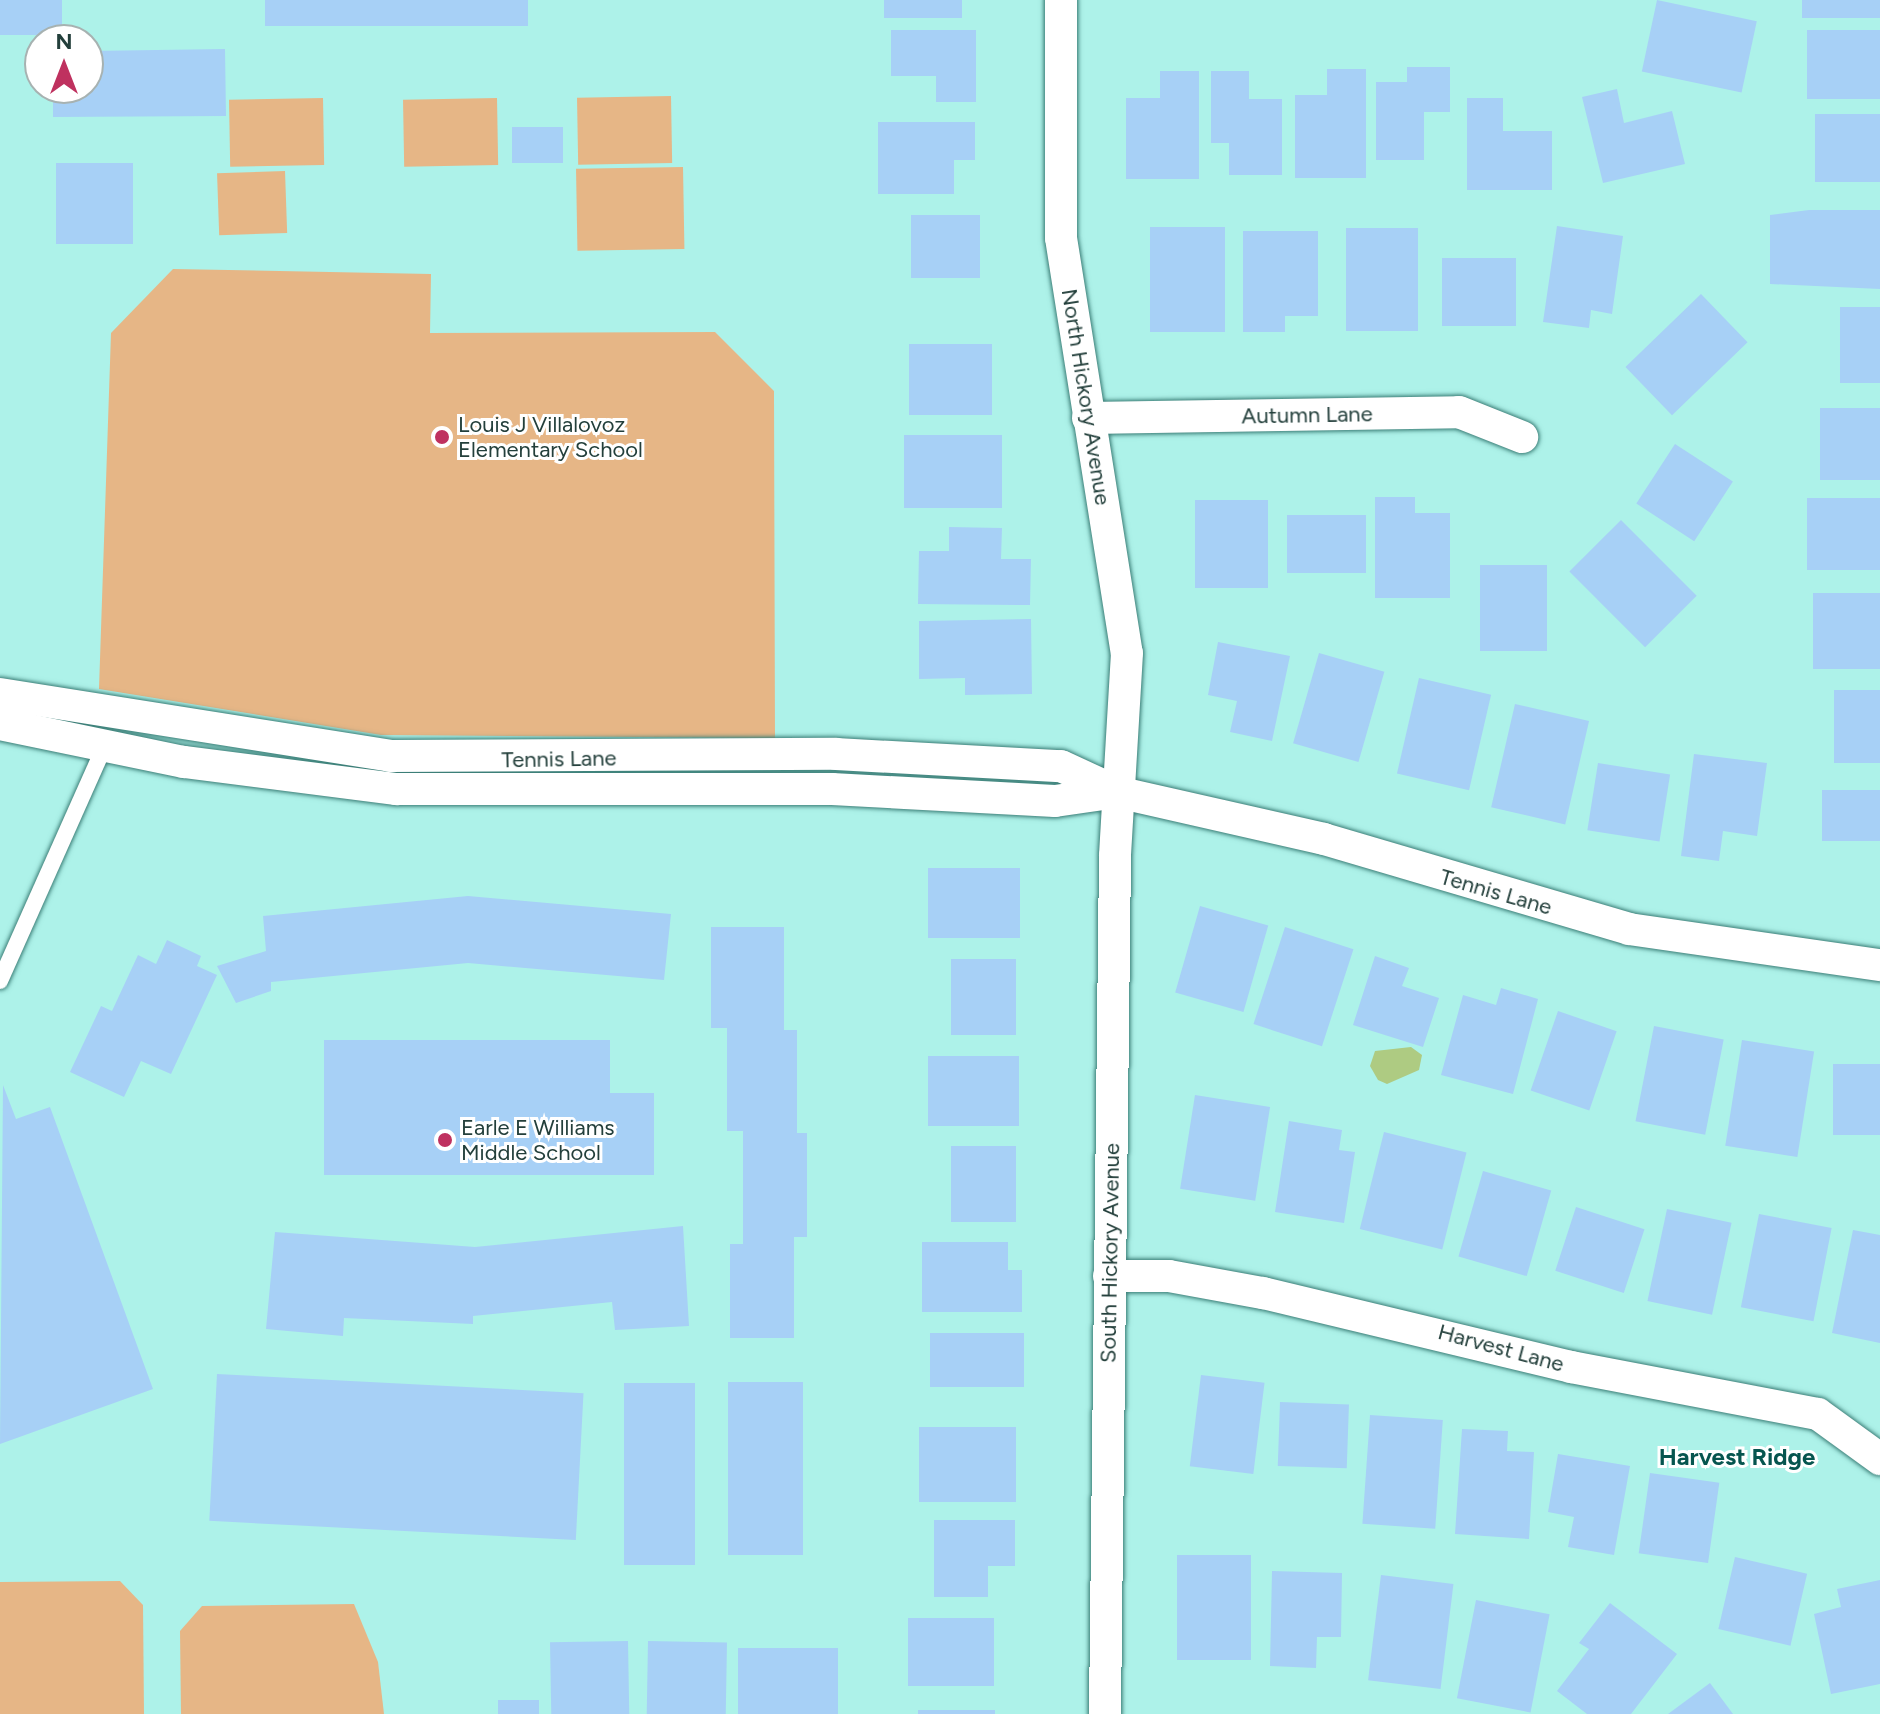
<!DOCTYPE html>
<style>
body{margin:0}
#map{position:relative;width:1880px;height:1714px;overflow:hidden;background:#adf2e9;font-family:Figtree,sans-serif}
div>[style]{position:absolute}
.green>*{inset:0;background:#e6b686;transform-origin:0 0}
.water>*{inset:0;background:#aecb82}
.building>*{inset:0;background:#a7d0f6;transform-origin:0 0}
.roads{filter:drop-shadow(0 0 2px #3b7e77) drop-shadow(0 0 2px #3b7e77)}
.service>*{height:16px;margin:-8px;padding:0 8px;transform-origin:8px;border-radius:8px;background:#fff}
.minor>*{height:32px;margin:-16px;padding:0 16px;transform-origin:16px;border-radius:16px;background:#fff}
.dots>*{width:22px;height:22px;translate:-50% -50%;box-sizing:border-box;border:4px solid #fff;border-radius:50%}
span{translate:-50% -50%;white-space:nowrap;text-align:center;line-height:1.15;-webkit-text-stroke:6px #fff;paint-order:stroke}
.street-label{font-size:22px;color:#233f3b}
.poi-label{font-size:22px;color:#233f3b}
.left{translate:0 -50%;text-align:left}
.neighbourhood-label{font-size:24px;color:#06554f;font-weight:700}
.north{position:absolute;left:24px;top:24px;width:80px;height:80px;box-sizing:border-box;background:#fff;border:2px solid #a7b2b1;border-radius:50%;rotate:0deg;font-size:22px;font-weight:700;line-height:32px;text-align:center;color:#233f3b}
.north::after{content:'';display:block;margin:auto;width:28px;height:36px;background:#bf315f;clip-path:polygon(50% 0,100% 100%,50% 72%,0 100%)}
</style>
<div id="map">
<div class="green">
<div style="left:671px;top:96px;width:67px;height:94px;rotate:89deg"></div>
<div style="left:323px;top:98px;width:67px;height:94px;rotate:89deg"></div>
<div style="left:497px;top:98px;width:67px;height:94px;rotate:89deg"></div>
<div style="left:683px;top:167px;width:82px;height:107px;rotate:89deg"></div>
<div style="left:285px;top:171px;width:62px;height:68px;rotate:88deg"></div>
<div style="clip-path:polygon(173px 269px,431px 274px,430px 333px,715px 332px,774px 391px,775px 738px,381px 735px,99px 689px,111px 333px)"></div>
<div style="clip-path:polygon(120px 1581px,143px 1605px,144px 1714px,0 1714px,0 1582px)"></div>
<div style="clip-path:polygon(354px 1604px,378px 1662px,384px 1714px,181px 1714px,180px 1631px,202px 1606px)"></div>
</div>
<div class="water">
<div style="clip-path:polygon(1411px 1047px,1422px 1055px,1419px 1070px,1387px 1084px,1378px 1080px,1370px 1066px,1375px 1051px)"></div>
</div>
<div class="building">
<div style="left:0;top:0;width:62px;height:35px"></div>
<div style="left:265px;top:0;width:263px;height:26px"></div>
<div style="left:884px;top:0;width:78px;height:18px"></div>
<div style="left:1657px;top:0;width:102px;height:73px;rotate:12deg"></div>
<div style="left:1802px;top:0;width:78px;height:18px"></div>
<div style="clip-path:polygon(891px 30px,976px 30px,976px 102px,936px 102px,936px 76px,891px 76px)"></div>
<div style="left:1807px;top:30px;width:73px;height:69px"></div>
<div style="clip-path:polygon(225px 49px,226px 116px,53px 117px,53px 88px,88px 88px,88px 51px)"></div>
<div style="clip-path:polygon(1407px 67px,1450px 67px,1450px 112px,1424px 112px,1424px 160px,1376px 160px,1376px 82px,1407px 82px)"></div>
<div style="clip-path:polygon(1327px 69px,1366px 69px,1366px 178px,1295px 178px,1295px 95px,1327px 95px)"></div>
<div style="clip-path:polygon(1160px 71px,1199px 71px,1199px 179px,1126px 179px,1126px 98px,1160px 98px)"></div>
<div style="clip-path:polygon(1211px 71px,1249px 71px,1249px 99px,1282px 99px,1282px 175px,1229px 175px,1229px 143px,1211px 143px)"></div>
<div style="clip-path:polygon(1617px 89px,1624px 123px,1672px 111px,1685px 164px,1603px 183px,1582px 97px)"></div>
<div style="clip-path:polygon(1467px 98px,1503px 98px,1503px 131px,1552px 131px,1552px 190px,1467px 190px)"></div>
<div style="left:1815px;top:114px;width:65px;height:68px"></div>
<div style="clip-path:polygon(878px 122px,975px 122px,975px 160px,954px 160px,954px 194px,878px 194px)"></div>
<div style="left:563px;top:127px;width:36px;height:51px;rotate:90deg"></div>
<div style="left:56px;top:163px;width:77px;height:81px"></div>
<div style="clip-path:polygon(1809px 210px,1880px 210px,1880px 289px,1770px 284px,1770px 215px)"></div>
<div style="left:911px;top:215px;width:69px;height:63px"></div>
<div style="clip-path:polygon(1557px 226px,1623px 236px,1612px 314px,1591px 310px,1589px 328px,1543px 322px)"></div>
<div style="left:1150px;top:227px;width:75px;height:105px"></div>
<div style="left:1346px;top:228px;width:72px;height:103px"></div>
<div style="clip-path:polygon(1243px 231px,1318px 231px,1318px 316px,1285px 316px,1285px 332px,1243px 332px)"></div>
<div style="left:1442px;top:258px;width:74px;height:68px"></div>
<div style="left:1701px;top:294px;width:67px;height:105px;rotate:46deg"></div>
<div style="left:1840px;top:307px;width:40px;height:76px"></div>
<div style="left:909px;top:344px;width:83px;height:71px"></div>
<div style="left:1820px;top:408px;width:60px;height:72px"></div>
<div style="left:904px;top:435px;width:98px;height:73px"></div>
<div style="left:1675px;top:444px;width:69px;height:71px;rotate:33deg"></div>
<div style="clip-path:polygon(1375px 497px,1415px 497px,1415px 513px,1450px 513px,1450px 598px,1375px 598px)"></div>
<div style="left:1807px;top:498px;width:73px;height:72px"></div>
<div style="left:1195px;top:500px;width:73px;height:88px"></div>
<div style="left:1287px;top:515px;width:79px;height:58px"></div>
<div style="left:1621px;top:520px;width:107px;height:73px;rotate:45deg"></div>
<div style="clip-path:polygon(949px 527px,1002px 528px,1001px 559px,1031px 559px,1030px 605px,918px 604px,919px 551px,949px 551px)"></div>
<div style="left:1480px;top:565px;width:67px;height:86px"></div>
<div style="left:1813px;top:593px;width:67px;height:76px"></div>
<div style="clip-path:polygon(1031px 619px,1032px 694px,965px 695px,965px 678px,919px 679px,919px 621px)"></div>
<div style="clip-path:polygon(1218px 642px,1290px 656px,1272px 741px,1230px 732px,1237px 701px,1208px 695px)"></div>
<div style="left:1319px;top:653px;width:68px;height:94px;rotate:16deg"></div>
<div style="left:1419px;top:678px;width:74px;height:98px;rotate:13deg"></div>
<div style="left:1834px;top:690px;width:46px;height:73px"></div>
<div style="left:1515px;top:704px;width:76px;height:106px;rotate:13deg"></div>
<div style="clip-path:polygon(1694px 754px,1767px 763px,1757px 836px,1723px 831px,1719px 861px,1681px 856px)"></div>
<div style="left:1598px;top:763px;width:73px;height:68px;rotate:9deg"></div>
<div style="left:1822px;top:790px;width:58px;height:51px"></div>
<div style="left:928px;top:868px;width:92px;height:70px"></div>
<div style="clip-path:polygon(468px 896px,671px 914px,664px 980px,468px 963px,271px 982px,271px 991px,236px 1003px,217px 966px,266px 951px,263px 916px)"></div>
<div style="left:1200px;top:906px;width:71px;height:90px;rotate:16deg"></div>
<div style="clip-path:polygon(711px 927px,784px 927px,784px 1030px,797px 1030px,797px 1133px,807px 1133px,807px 1237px,794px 1237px,794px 1338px,730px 1338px,730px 1244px,743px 1244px,743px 1131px,727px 1131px,727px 1028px,711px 1028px)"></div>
<div style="left:1285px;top:927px;width:72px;height:102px;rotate:18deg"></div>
<div style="clip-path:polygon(167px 940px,201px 956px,197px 966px,217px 975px,171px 1074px,141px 1061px,124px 1097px,70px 1072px,101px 1006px,112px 1011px,138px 955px,156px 964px)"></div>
<div style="clip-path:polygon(1375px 956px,1409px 968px,1402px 986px,1439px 998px,1423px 1047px,1353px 1025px)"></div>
<div style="left:951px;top:959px;width:65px;height:76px"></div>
<div style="clip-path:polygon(1501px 988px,1538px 999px,1513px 1094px,1441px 1075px,1463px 995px,1496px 1005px)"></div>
<div style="left:1558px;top:1011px;width:62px;height:84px;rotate:19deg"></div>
<div style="left:1654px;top:1026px;width:71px;height:97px;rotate:11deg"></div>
<div style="clip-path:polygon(324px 1040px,610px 1040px,610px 1093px,654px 1093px,654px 1175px,324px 1175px)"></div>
<div style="left:1742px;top:1040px;width:73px;height:107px;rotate:9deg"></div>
<div style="left:928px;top:1056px;width:91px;height:70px"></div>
<div style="left:1833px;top:1064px;width:47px;height:71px"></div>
<div style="clip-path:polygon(3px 1085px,16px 1119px,50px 1107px,153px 1389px,0 1444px)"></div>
<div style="left:1195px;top:1095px;width:76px;height:95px;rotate:9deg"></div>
<div style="clip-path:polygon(1289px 1121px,1342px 1130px,1339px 1150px,1355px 1152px,1344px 1223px,1275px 1212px)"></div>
<div style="left:1384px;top:1132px;width:85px;height:100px;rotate:14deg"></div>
<div style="left:951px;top:1146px;width:65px;height:76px"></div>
<div style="left:1483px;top:1171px;width:71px;height:89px;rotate:16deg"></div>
<div style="left:1576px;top:1207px;width:72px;height:67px;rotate:18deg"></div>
<div style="left:1667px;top:1209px;width:66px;height:94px;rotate:12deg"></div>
<div style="left:1759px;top:1214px;width:74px;height:95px;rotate:11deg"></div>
<div style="clip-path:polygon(683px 1226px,689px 1326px,615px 1330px,612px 1302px,473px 1316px,473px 1324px,344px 1318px,343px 1336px,266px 1329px,275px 1232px,475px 1247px)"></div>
<div style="clip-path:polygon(1853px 1230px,1880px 1235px,1880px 1343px,1832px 1333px)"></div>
<div style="clip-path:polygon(922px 1242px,1008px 1242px,1008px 1270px,1022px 1270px,1022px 1312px,922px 1312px)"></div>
<div style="left:930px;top:1333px;width:94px;height:54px"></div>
<div style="left:217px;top:1374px;width:367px;height:147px;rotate:3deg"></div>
<div style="left:1201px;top:1375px;width:64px;height:92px;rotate:7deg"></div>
<div style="left:728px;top:1382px;width:75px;height:173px"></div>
<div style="left:624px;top:1383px;width:71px;height:182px"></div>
<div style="left:1280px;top:1402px;width:69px;height:64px;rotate:2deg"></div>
<div style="left:1370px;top:1415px;width:73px;height:109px;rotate:4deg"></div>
<div style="left:919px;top:1427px;width:97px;height:75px"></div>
<div style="clip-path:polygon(1462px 1429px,1508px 1431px,1507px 1451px,1534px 1452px,1529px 1539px,1455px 1534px)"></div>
<div style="clip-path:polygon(1558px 1454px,1630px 1466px,1614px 1555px,1568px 1547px,1574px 1517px,1548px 1512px)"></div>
<div style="left:1650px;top:1473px;width:70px;height:81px;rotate:8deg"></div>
<div style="clip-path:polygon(934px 1520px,1015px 1520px,1015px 1566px,988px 1566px,988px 1597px,934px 1597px)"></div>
<div style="left:1177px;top:1555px;width:74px;height:105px"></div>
<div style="left:1735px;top:1557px;width:74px;height:74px;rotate:13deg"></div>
<div style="clip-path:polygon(1272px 1571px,1342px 1573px,1341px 1637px,1317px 1637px,1316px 1668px,1270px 1666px)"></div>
<div style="left:1381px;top:1575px;width:73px;height:106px;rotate:7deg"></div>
<div style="clip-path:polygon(1880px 1580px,1880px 1684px,1831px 1694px,1814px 1614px,1841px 1607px,1837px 1589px)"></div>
<div style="left:1476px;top:1600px;width:75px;height:100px;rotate:11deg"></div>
<div style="clip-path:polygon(1610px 1603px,1677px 1654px,1631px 1714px,1587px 1714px,1557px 1691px,1589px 1649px,1579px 1643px)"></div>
<div style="left:908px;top:1618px;width:86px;height:68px"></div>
<div style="left:628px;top:1641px;width:73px;height:78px;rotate:89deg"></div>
<div style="left:648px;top:1641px;width:79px;height:73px;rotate:1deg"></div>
<div style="left:738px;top:1648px;width:100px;height:66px"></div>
<div style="clip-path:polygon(1710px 1683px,1733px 1714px,1668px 1714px)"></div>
<div style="left:498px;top:1700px;width:41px;height:14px"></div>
<div style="left:918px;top:1710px;width:77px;height:4px"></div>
</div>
<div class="roads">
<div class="service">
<div style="left:0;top:981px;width:258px;rotate:-66deg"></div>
</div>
<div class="minor">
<div style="left:1061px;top:0;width:238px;rotate:90deg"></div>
<div style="left:1061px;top:238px;width:420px;rotate:81deg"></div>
<div style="left:1127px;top:653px;width:203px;rotate:93.4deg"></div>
<div style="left:1115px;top:856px;width:858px;rotate:90.67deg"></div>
<div style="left:1088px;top:418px;width:371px;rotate:-0.9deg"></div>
<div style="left:1459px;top:412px;width:68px;rotate:21.6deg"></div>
<div style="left:0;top:694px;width:395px;rotate:9deg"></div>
<div style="left:390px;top:756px;width:446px;rotate:-0.3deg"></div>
<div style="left:836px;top:754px;width:225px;rotate:3.1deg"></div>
<div style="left:1061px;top:766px;width:62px;rotate:24.9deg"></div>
<div style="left:1117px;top:792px;width:212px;rotate:12.8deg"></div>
<div style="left:1324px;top:839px;width:318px;rotate:16.4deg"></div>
<div style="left:1629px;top:929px;width:254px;rotate:8.2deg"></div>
<div style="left:0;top:724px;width:188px;rotate:11.7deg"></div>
<div style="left:184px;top:762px;width:214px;rotate:7.3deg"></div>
<div style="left:396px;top:789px;width:436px"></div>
<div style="left:832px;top:789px;width:223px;rotate:3.1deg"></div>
<div style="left:1055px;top:801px;width:63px;rotate:-8.3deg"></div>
<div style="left:1109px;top:1276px;width:60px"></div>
<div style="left:1169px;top:1276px;width:96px;rotate:10.3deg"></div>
<div style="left:1263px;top:1293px;width:317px;rotate:13.5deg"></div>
<div style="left:1571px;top:1367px;width:251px;rotate:10.8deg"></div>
<div style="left:1818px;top:1414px;width:77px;rotate:36deg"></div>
</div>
</div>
<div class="dots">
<div style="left:442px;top:437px;background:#bf315f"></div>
<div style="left:445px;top:1140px;background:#bf315f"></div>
</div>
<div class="street-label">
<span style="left:1086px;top:397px;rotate:81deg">North Hickory Avenue</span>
<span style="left:1307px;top:415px;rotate:-1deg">Autumn Lane</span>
<span style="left:559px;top:759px;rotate:-1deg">Tennis Lane</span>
<span style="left:1496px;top:892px;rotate:16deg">Tennis Lane</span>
<span style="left:1110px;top:1253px;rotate:-89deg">South Hickory Avenue</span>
<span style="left:1501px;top:1348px;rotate:15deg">Harvest Lane</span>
</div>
<div class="poi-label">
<span class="left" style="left:458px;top:437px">Louis J Villalovoz<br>Elementary School</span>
<span class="left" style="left:461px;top:1140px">Earle E Williams<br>Middle School</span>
</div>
<div class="neighbourhood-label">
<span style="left:1737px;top:1457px">Harvest Ridge</span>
</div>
<div class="north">N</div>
</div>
